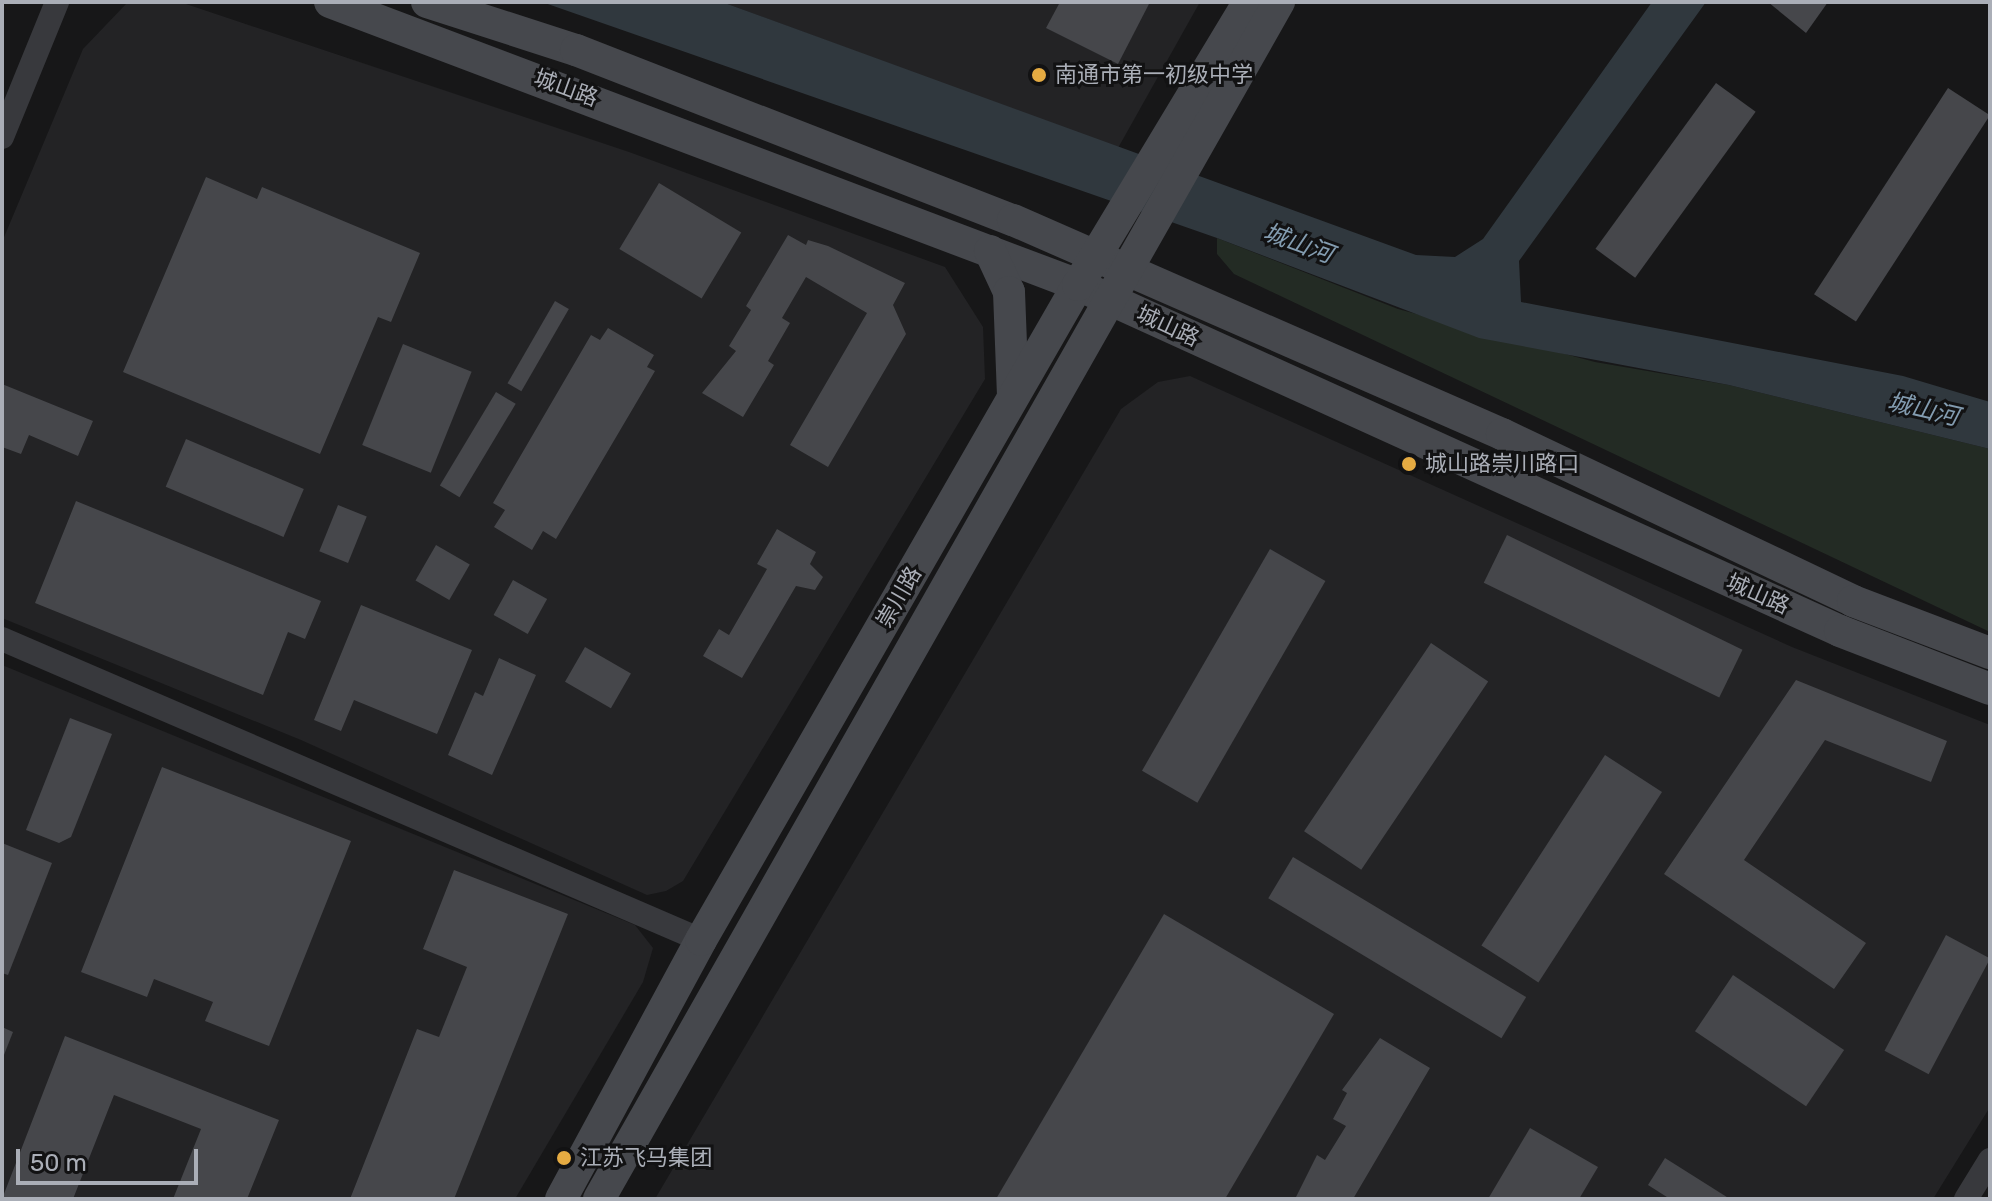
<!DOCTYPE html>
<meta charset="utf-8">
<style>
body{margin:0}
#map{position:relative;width:1992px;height:1201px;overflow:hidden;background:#171718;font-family:Rubik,"Noto Sans SC",sans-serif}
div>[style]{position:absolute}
.built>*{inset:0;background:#232325}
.green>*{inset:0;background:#232b24}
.water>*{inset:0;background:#30383e}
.building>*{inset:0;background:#46474b;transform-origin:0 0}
.minor>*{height:24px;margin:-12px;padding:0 12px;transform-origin:12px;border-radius:12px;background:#38393d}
.secondary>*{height:32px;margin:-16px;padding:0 16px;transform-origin:16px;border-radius:16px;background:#46484d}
.dots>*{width:22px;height:22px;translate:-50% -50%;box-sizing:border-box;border:4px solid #121213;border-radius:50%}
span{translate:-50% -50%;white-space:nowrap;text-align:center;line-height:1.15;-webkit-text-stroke:6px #121213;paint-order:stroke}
.poi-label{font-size:22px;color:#aaaeb7}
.left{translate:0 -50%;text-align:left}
.street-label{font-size:22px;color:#aaaeb7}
.water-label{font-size:24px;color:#839cb0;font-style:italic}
.frame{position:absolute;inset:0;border:4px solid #aaaeb7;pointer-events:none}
.scale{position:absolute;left:16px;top:1149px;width:182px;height:36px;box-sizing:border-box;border:4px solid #aaaeb7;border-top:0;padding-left:10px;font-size:24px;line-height:28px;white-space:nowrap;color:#aaaeb7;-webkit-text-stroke:6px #121213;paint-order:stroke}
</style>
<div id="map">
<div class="built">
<div style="clip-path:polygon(180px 2px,629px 152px,945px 267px,983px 327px,985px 379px,683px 881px,666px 891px,647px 895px,301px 740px,2px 618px,2px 242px,83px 49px,126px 4px)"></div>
<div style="clip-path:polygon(722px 2px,1200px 2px,1118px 148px)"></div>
<div style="clip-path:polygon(1190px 376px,1792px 647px,1990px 725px,1990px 1107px,1933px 1199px,655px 1199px,1121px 409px,1158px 382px)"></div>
<div style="clip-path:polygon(2px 665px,635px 925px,653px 948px,643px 982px,515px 1199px,2px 1199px)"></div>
</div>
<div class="green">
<div style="clip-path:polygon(1217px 238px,1398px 309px,1595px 362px,1729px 385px,1990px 449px,1990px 632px,1234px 274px,1217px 254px)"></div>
</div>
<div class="water">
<div style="clip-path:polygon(542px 2px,722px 2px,1416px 255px,1455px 257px,1483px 239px,1652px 2px,1706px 2px,1519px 261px,1521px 302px,1903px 376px,1990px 402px,1990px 449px,1729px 385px,1479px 338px,1217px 238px)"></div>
</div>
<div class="building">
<div style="clip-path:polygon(1060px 2px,1150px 2px,1118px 64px,1046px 28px)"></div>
<div style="clip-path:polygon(1768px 2px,1828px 2px,1806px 33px)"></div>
<div style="left:1716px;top:83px;width:49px;height:205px;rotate:36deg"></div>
<div style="left:1948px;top:88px;width:50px;height:246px;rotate:33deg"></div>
<div style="clip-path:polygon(206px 177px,257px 199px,262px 187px,420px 253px,391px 322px,378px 317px,320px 454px,123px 372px)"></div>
<div style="left:659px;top:183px;width:96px;height:77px;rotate:31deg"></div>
<div style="clip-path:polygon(788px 235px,806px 245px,808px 240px,828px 246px,905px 283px,893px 305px,906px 334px,828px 467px,790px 445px,867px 313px,806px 277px,782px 318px,790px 323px,768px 361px,774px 365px,743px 417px,702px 393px,736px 351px,729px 346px,751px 310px,746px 306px)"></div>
<div style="left:555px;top:301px;width:16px;height:95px;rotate:30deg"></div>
<div style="clip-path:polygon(608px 328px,654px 355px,647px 367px,655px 371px,556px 539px,543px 531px,532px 550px,494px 527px,505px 510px,493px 503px,591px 335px,600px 340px)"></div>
<div style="left:403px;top:344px;width:74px;height:109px;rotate:22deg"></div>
<div style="clip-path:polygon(2px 384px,93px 421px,78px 456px,29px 435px,21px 454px,2px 447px)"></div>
<div style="left:496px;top:392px;width:23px;height:109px;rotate:31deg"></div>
<div style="left:186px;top:439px;width:128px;height:52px;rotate:23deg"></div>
<div style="clip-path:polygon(76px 501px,321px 601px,305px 639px,288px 632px,263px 695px,35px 603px)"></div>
<div style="left:338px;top:505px;width:31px;height:50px;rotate:22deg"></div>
<div style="clip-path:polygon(777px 529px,816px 552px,810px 564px,823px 577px,815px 590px,796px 586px,742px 678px,703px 656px,719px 629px,729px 635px,767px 569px,757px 564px)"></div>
<div style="left:1507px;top:535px;width:262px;height:53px;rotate:26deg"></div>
<div style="left:436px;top:545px;width:39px;height:41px;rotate:30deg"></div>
<div style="left:1270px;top:549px;width:64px;height:256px;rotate:30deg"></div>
<div style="left:513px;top:580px;width:39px;height:40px;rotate:29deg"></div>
<div style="clip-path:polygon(361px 605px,472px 650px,437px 734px,354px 700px,341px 731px,314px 720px)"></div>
<div style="left:1431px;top:643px;width:69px;height:227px;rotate:34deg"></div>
<div style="left:585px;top:647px;width:53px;height:40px;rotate:30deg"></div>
<div style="clip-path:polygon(499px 658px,536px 675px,492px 775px,448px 755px,475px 692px,483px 696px)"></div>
<div style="clip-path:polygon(1796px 680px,1947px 741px,1931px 782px,1825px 740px,1744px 860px,1866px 943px,1834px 989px,1664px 874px)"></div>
<div style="clip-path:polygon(70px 718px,112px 734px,71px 837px,59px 843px,26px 830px)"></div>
<div style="left:1605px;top:755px;width:68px;height:227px;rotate:33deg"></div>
<div style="clip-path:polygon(162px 767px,351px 841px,269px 1046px,205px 1021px,213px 1002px,154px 979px,147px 997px,81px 972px)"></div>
<div style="clip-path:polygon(2px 843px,52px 863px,8px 975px,2px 973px)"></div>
<div style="left:1293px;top:857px;width:272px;height:48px;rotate:31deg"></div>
<div style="clip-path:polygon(454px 870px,568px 914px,454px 1199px,350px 1199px,417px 1029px,439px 1037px,467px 967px,423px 949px)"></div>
<div style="clip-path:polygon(1164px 914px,1334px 1014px,1225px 1199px,996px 1199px)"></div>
<div style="left:1946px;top:935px;width:50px;height:131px;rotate:28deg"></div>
<div style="left:1733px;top:975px;width:134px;height:68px;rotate:34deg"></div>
<div style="clip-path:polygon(2px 1027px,13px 1032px,2px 1060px)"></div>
<div style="clip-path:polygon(65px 1036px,279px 1120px,247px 1199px,173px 1199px,201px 1129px,114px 1095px,73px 1199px,2px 1199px)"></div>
<div style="clip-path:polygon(1380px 1038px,1430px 1068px,1353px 1199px,1295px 1199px,1317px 1155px,1325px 1160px,1346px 1126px,1333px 1119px,1347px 1093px,1342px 1090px)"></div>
<div style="clip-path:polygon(1530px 1128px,1598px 1167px,1579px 1199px,1488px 1199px)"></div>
<div style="clip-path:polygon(1665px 1158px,1730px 1199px,1670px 1199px,1648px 1185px)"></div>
</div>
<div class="minor">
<div style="left:2px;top:137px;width:146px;rotate:-67.8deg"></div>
<div style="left:2px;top:639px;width:761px;rotate:23.3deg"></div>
<div style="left:1966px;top:1199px;width:46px;rotate:-58.4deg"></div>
</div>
<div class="secondary">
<div style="left:330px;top:2px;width:800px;rotate:20.72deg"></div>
<div style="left:1078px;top:285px;width:837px;rotate:24.42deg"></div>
<div style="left:1840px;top:631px;width:161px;rotate:21.1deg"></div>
<div style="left:427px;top:2px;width:157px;rotate:17.9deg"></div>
<div style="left:576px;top:50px;width:469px;rotate:21.3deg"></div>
<div style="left:1013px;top:220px;width:534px;rotate:23.64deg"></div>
<div style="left:1502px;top:434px;width:389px;rotate:25.4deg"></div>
<div style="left:1853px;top:601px;width:147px;rotate:20.8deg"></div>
<div style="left:990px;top:251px;width:45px;rotate:65.1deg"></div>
<div style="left:1009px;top:292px;width:103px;rotate:87.8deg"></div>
<div style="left:561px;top:1199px;width:294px;rotate:-61.6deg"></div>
<div style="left:701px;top:940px;width:756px;rotate:-60.08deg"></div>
<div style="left:1078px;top:285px;width:331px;rotate:-58.9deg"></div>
<div style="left:599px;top:1199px;width:1377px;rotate:-60.4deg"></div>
</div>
<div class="dots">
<div style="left:1039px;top:75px;background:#e5ab42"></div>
<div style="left:1409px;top:464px;background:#e5ab42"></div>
<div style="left:564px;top:1158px;background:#e5ab42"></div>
</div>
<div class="poi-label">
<span class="left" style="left:1055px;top:75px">南通市第一初级中学</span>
<span class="left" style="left:1425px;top:464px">城山路崇川路口</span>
<span class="left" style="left:580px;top:1158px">江苏飞马集团</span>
</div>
<div class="street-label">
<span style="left:566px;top:88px;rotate:20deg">城山路</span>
<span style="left:1168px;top:326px;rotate:25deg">城山路</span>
<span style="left:1758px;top:594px;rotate:24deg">城山路</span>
<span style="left:899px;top:597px;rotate:-60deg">崇川路</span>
</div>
<div class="water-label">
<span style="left:1298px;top:244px;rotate:20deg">城山河</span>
<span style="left:1923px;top:410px;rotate:13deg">城山河</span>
</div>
<div class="frame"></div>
<div class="scale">50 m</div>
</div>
